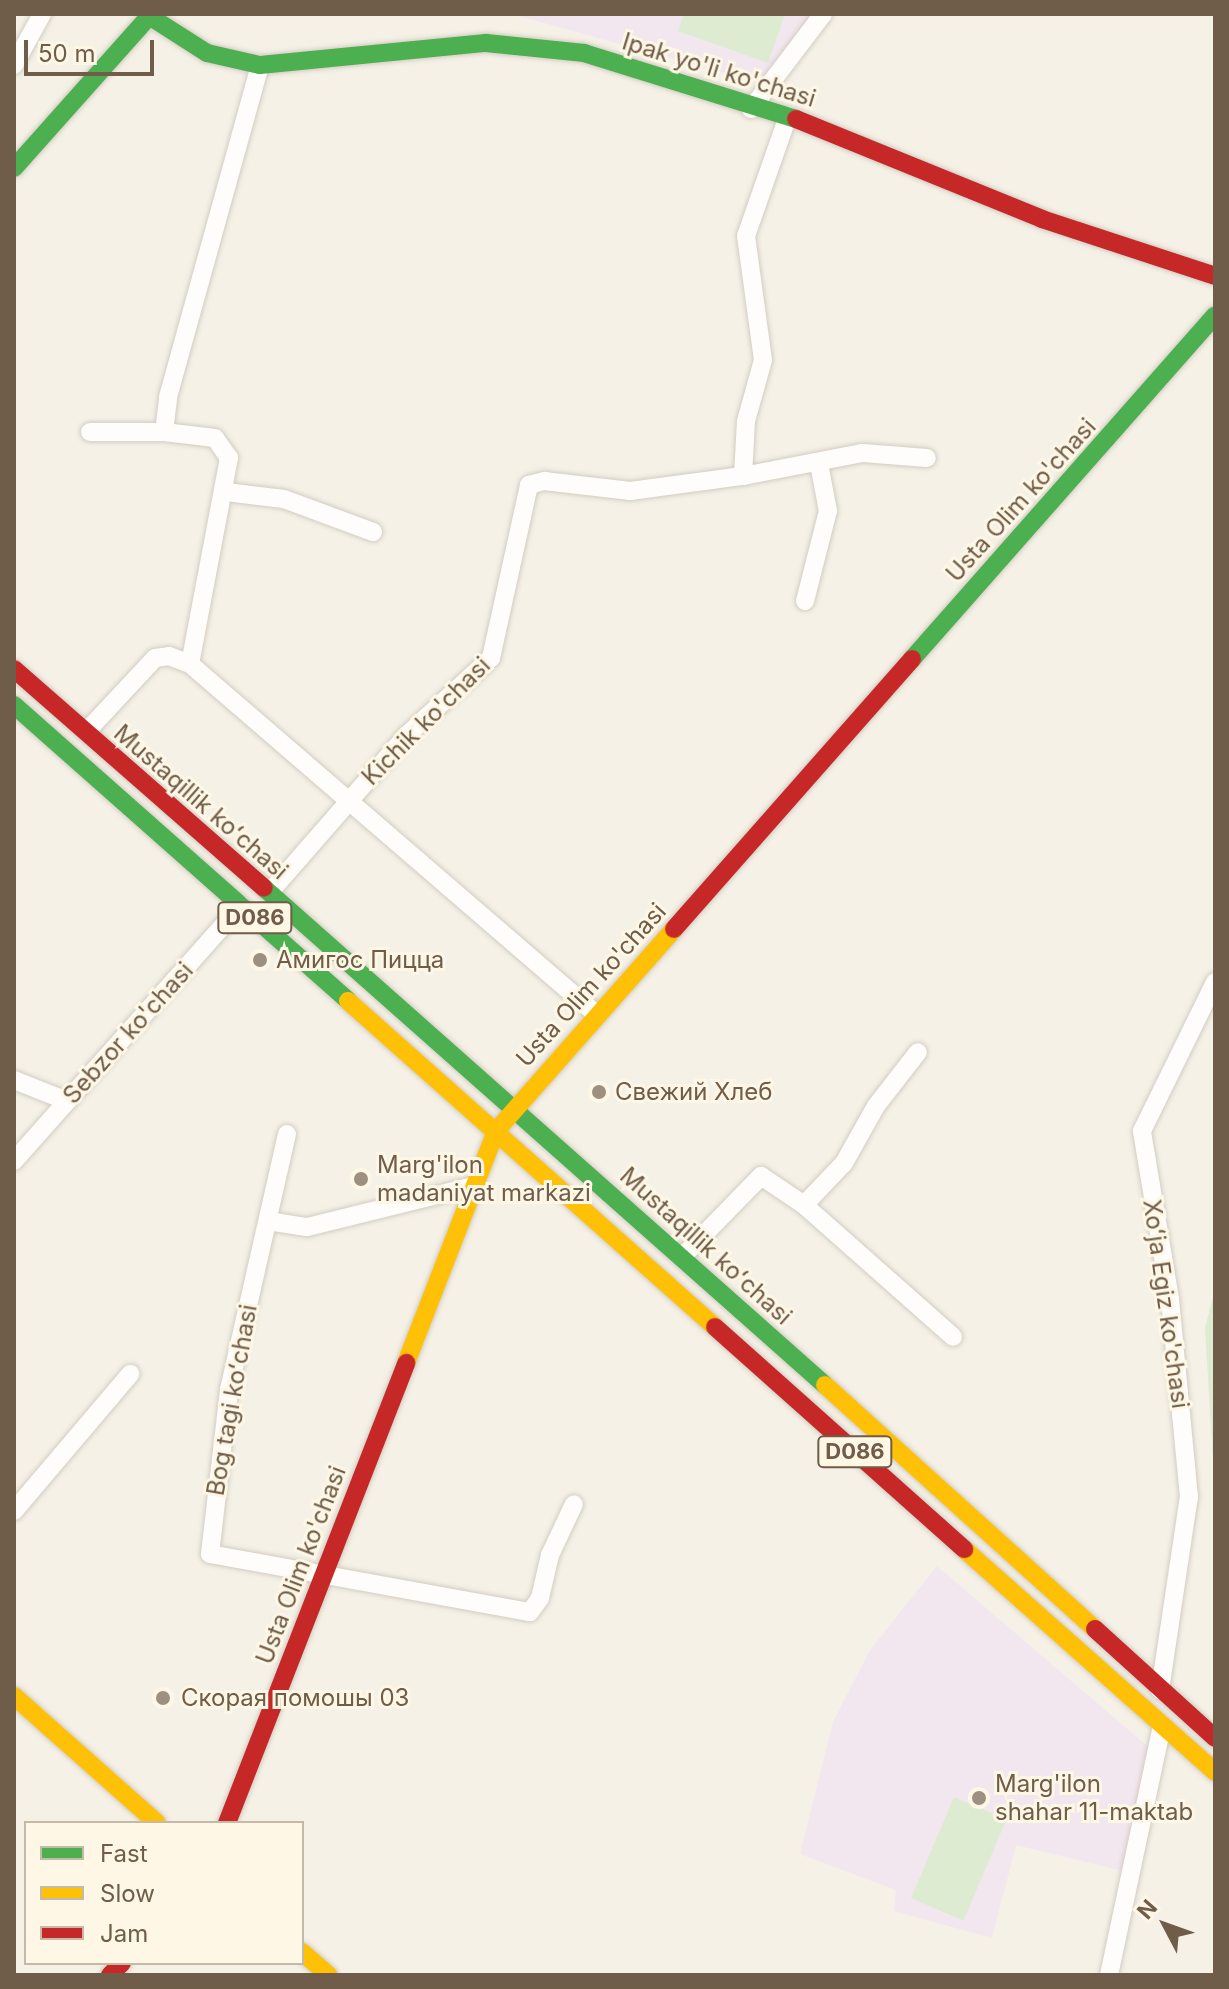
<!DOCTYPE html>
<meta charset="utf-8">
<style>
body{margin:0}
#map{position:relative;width:1229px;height:1989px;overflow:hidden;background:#f5f1e6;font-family:Inter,sans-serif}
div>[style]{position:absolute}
.education>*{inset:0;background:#f2e6ef}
.green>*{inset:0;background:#ddecd1;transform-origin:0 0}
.roads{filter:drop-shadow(0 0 2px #d3ccc2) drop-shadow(0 0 2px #d3ccc2)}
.street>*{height:18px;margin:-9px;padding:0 9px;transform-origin:9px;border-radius:9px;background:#fefdfb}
.fast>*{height:18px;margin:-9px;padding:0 9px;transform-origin:9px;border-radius:9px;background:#4caf50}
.slow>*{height:18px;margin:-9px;padding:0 9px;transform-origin:9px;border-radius:9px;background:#ffc107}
.jam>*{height:18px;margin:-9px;padding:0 9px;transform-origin:9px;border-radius:9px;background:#c62828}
.dots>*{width:22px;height:22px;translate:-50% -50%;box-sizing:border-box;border:4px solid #fef7e5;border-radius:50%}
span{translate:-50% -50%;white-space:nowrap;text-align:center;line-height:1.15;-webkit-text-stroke:6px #fef7e5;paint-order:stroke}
.shield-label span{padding:2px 6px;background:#fef7e5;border:2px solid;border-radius:6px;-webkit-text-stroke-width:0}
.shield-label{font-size:22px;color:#6f5c49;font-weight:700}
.street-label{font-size:24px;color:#6f5c49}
.poi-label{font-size:24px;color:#6f5c49}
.left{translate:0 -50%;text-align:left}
.frame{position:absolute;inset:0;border:16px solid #6f5c49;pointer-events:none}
.legend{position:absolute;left:24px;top:1821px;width:280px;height:144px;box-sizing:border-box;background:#fef7e5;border:2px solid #c5b9a7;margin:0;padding:10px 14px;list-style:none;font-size:24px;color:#6f5c49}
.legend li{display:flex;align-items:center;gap:16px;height:40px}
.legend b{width:40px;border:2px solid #c5b9a7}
.north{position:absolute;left:1125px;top:1885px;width:80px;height:80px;-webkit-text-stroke:6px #fef7e5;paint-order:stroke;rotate:311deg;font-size:22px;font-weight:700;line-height:32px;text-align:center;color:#6f5c49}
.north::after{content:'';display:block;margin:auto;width:28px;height:36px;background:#6f5c49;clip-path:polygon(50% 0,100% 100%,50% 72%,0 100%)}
.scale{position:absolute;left:24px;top:40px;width:130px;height:36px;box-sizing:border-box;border:4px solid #6f5c49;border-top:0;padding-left:10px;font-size:24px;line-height:28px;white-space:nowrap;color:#6f5c49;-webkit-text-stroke:6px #fef7e5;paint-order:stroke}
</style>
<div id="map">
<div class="education">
<div style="clip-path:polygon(512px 14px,810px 14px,812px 18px,760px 83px)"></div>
<div style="clip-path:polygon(937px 1566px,1153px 1751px,1128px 1872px,1016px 1845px,992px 1938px,894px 1911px,896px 1890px,800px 1854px,833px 1722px,870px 1650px)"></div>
</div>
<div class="green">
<div style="clip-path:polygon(684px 14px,785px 14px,768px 63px,678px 31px)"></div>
<div style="clip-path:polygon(1215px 1289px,1215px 1493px,1205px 1328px)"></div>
<div style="left:954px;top:1797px;width:57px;height:110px;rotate:23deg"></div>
</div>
<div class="roads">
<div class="street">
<div style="left:14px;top:65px;width:58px;rotate:-61.2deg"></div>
<div style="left:751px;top:109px;width:119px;rotate:-52.8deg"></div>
<div style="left:90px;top:432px;width:74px"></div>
<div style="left:743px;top:476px;width:122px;rotate:-10.9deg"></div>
<div style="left:863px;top:453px;width:64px;rotate:4.5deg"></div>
<div style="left:226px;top:492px;width:58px;rotate:6.9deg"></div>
<div style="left:284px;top:499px;width:95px;rotate:20.3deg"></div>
<div style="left:805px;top:601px;width:93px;rotate:-75.7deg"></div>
<div style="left:828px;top:511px;width:48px;rotate:-100.8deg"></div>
<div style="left:190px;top:664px;width:537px;rotate:40.77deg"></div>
<div style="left:86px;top:732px;width:101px;rotate:-47deg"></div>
<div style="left:155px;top:658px;width:14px;rotate:-8deg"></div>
<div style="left:169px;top:656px;width:22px;rotate:21deg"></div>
<div style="left:190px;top:664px;width:210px;rotate:-79.3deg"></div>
<div style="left:229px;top:458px;width:24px;rotate:-125deg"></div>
<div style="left:215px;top:438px;width:51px;rotate:-173.3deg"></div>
<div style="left:164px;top:432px;width:35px;rotate:-83deg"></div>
<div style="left:168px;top:397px;width:345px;rotate:-74.5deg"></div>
<div style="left:269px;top:893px;width:210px;rotate:-48.9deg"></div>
<div style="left:407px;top:735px;width:114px;rotate:-42.5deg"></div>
<div style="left:491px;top:658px;width:177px;rotate:-77.6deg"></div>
<div style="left:529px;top:485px;width:16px;rotate:-15deg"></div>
<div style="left:544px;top:481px;width:87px;rotate:6.6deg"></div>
<div style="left:630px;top:491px;width:114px;rotate:-7.6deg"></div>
<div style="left:743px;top:476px;width:55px;rotate:-86.9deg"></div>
<div style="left:746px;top:421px;width:63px;rotate:-74.4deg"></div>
<div style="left:763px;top:360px;width:125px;rotate:-97.8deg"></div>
<div style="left:746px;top:236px;width:127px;rotate:-70.7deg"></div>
<div style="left:14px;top:1080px;width:57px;rotate:21.6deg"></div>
<div style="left:287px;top:1134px;width:262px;rotate:102.8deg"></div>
<div style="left:229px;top:1390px;width:165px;rotate:96.6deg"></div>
<div style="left:210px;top:1554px;width:325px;rotate:10.3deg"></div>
<div style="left:530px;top:1612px;width:17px;rotate:-54deg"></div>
<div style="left:540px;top:1598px;width:44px;rotate:-76.9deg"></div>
<div style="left:550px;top:1555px;width:56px;rotate:-64.8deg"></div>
<div style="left:14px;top:1161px;width:342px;rotate:-48.4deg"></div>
<div style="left:804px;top:1205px;width:199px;rotate:41.5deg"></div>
<div style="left:268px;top:1221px;width:39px;rotate:9deg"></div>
<div style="left:307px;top:1227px;width:172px;rotate:-13.8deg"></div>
<div style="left:683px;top:1256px;width:112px;rotate:-45.7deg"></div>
<div style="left:761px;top:1176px;width:52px;rotate:34deg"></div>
<div style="left:804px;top:1205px;width:58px;rotate:-46.4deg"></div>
<div style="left:844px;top:1163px;width:65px;rotate:-60.7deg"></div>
<div style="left:876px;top:1106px;width:68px;rotate:-52.1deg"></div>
<div style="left:14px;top:1511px;width:180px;rotate:-49.7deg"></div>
<div style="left:1160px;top:1690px;width:195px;rotate:-81.5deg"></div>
<div style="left:1189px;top:1497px;width:199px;rotate:-95.5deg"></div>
<div style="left:1170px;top:1299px;width:170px;rotate:-99.5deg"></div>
<div style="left:1142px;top:1131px;width:166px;rotate:-63.9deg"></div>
<div style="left:1109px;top:1975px;width:255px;rotate:-78deg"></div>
</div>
<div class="fast">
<div style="left:149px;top:16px;width:69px;rotate:32.5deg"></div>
<div style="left:207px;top:53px;width:54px;rotate:12.8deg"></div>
<div style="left:260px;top:65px;width:227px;rotate:-5.6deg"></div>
<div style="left:486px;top:43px;width:99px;rotate:5.8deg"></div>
<div style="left:584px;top:53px;width:222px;rotate:17.3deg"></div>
<div style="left:14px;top:168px;width:206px;rotate:-48.3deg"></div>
<div style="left:912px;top:659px;width:458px;rotate:-48.6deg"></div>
<div style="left:14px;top:705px;width:446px;rotate:41.5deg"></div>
<div style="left:264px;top:888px;width:749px;rotate:41.54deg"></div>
</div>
<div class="slow">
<div style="left:348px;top:1001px;width:491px;rotate:41.6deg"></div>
<div style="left:406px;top:1363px;width:249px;rotate:-68.8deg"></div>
<div style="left:496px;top:1131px;width:269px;rotate:-48.6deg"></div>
<div style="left:825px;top:1385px;width:364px;rotate:42.1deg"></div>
<div style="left:964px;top:1549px;width:336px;rotate:41.6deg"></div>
<div style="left:14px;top:1696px;width:191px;rotate:41.6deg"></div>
<div style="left:302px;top:1952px;width:35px;rotate:41deg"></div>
</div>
<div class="jam">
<div style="left:796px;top:119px;width:266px;rotate:22.1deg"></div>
<div style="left:1042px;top:219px;width:182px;rotate:18.2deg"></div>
<div style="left:14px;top:669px;width:332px;rotate:41.2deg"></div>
<div style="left:674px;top:929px;width:360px;rotate:-48.6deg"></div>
<div style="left:715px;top:1327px;width:334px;rotate:41.7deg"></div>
<div style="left:1095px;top:1629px;width:162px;rotate:42.2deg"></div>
<div style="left:227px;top:1823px;width:494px;rotate:-68.7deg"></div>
<div style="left:110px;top:1975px;width:17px;rotate:-45deg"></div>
</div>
</div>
<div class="dots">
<div style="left:260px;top:960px;background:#9e9080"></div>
<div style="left:599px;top:1092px;background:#9e9080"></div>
<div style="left:361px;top:1179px;background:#9e9080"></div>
<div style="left:163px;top:1698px;background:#9e9080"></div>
<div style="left:979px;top:1798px;background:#9e9080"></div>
</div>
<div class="shield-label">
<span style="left:255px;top:918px">D086</span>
<span style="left:855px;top:1452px">D086</span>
</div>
<div class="street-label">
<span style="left:719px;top:70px;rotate:17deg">Ipak yo'li ko'chasi</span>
<span style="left:1021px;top:500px;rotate:-48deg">Usta Olim ko'chasi</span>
<span style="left:426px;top:721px;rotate:-45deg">Kichik ko'chasi</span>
<span style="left:201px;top:802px;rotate:41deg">Mustaqillik koʻchasi</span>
<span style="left:591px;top:985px;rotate:-48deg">Usta Olim ko'chasi</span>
<span style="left:128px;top:1033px;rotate:-48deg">Sebzor ko'chasi</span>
<span style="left:706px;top:1246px;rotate:42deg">Mustaqillik koʻchasi</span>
<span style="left:1166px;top:1304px;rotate:82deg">Xoʻja Egiz ko'chasi</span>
<span style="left:232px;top:1400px;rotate:-80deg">Bog tagi koʻchasi</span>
<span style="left:301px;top:1565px;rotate:-69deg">Usta Olim ko'chasi</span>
</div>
<div class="poi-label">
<span class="left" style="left:276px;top:960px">Амигос Пицца</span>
<span class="left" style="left:615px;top:1092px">Свежий Хлеб</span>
<span class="left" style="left:377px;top:1179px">Marg'ilon<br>madaniyat markazi</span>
<span class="left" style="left:181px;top:1698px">Скорая помошы 03</span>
<span class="left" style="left:995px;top:1798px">Marg'ilon<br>shahar 11-maktab</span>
</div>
<div class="frame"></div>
<ul class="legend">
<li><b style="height:10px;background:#4caf50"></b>Fast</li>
<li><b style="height:10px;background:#ffc107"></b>Slow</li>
<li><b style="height:10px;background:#c62828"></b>Jam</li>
</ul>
<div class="north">N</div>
<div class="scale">50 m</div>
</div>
